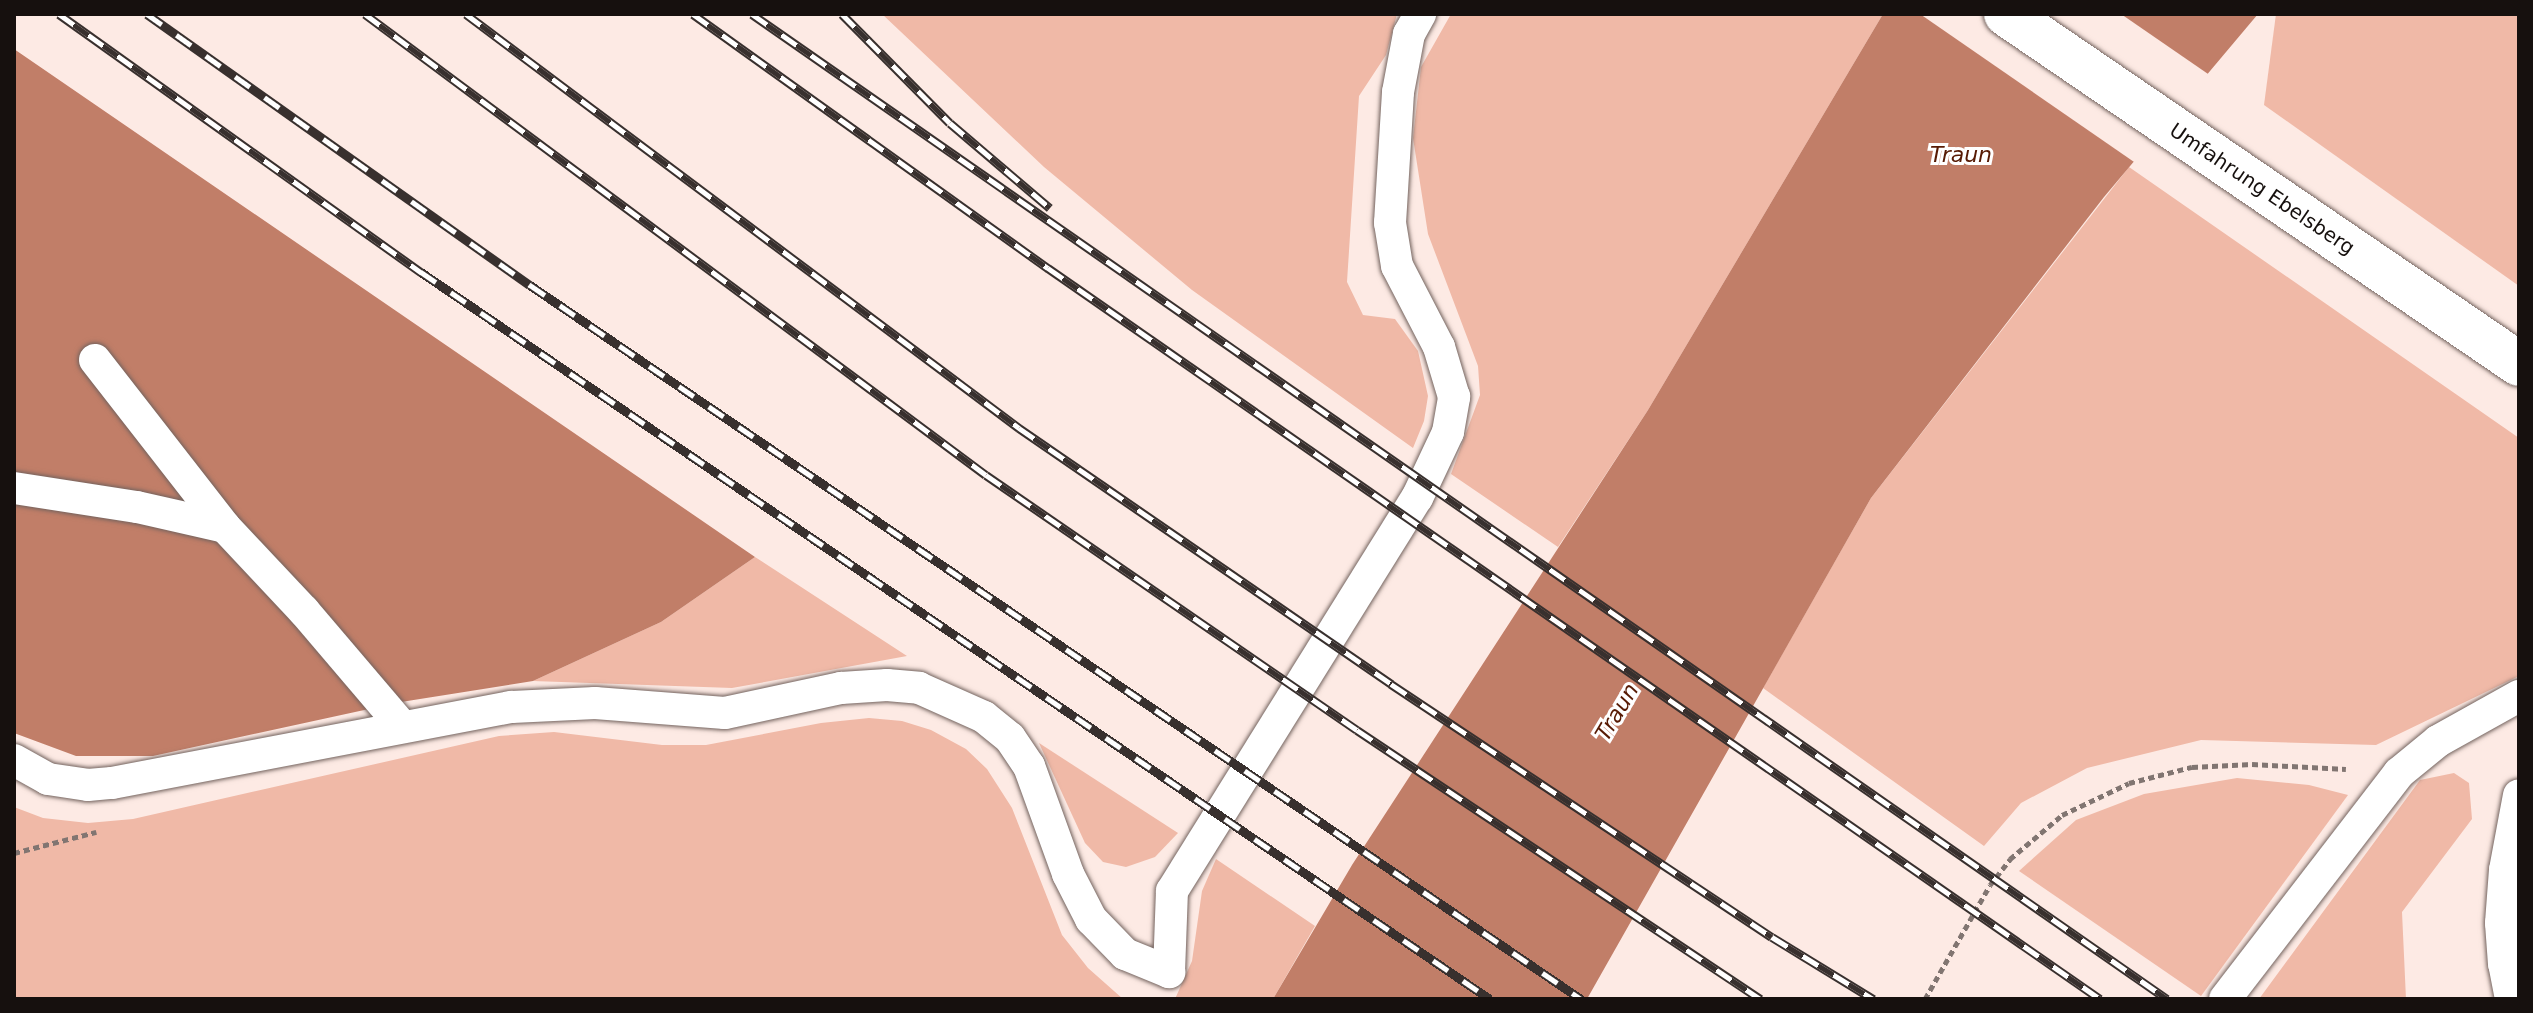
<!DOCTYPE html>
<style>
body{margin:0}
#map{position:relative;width:2533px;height:1013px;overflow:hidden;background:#fdeae4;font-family:"DejaVu Sans",sans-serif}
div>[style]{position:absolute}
.green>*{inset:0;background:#f0b9a7}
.water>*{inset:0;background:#c17e68}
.pier>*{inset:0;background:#fdeae4}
.path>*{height:5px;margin-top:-2.5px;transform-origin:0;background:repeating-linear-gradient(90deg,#817571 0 6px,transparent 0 10px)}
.roads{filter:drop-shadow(0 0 2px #73635e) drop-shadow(0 0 2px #73635e)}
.service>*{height:32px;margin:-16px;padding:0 16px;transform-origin:16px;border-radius:16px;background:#fff}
.primary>*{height:44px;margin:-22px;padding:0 22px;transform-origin:22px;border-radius:22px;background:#fff}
.rail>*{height:9px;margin-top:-4.5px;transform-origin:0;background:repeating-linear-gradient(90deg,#fff 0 18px,#38302e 0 36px);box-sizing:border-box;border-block:2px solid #38302e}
span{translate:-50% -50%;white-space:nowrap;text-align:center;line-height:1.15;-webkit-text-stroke:6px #fff;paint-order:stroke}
.street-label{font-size:20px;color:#16100e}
.water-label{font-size:22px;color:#571a04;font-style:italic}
.frame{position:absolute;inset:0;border:16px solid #16100e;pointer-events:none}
</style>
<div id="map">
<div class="green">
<div style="clip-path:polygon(882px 14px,1397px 14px,1386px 55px,1359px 96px,1347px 282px,1363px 315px,1395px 319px,1418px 351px,1428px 396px,1424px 421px,1413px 448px,1192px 290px,1044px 167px)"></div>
<div style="clip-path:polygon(1451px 14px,1883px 14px,1648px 410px,1558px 547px,1451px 474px,1480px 395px,1478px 366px,1428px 234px,1413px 138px,1421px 67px)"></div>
<div style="clip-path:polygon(2276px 14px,2519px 14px,2519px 286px,2264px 105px)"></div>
<div style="clip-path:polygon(2129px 167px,2519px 438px,2519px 676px,2376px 745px,2201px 740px,2087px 768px,2021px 803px,1984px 846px,1763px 688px,1871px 498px)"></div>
<div style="clip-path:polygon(755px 557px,907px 656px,732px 688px,533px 681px,661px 622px)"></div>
<div style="clip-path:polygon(869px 718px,902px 721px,931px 730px,966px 749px,987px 769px,1012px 808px,1062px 935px,1088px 968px,1123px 999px,14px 999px,14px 807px,43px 818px,88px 823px,133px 819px,499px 736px,554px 732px,662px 745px,706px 745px,821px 723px)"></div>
<div style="clip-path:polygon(1039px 743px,1178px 833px,1155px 857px,1126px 867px,1103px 862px,1085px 843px)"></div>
<div style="clip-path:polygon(2454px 773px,2469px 783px,2472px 819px,2402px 912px,2406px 999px,2259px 999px,2420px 780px)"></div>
<div style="clip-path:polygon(2237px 778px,2309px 785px,2348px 795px,2201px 996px,2019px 871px,2076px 820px,2144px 794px)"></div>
<div style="clip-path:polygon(1216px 859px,1315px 926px,1273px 999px,1175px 999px,1192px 961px,1202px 891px)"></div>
</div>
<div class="water">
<div style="clip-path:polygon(1883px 14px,2258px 14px,2104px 197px,1871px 498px,1587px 999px,1273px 999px,1352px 865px,1648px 410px)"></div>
<div style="clip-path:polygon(14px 49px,755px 557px,661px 622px,533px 681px,401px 702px,153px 756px,76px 756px,14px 733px)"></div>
</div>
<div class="pier">
<div style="clip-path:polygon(1920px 14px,2121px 14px,2211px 76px,2137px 164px)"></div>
</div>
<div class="path">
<div style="left:14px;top:853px;width:85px;rotate:-14.4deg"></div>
<div style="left:1925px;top:999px;width:131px;rotate:-60.3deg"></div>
<div style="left:1990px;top:885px;width:33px;rotate:-52deg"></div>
<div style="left:2010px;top:859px;width:68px;rotate:-40.2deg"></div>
<div style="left:2062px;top:815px;width:74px;rotate:-25.5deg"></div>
<div style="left:2129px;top:783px;width:65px;rotate:-14.3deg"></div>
<div style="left:2192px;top:767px;width:60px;rotate:-2.9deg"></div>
<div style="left:2252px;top:764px;width:94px;rotate:3deg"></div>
</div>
<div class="roads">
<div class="service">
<div style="left:95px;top:360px;width:212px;rotate:52.1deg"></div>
<div style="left:14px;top:488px;width:124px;rotate:8.8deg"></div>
<div style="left:137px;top:507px;width:90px;rotate:12.8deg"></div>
<div style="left:225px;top:527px;width:115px;rotate:46.8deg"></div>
<div style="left:304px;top:611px;width:151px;rotate:49.6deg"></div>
<div style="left:14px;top:760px;width:39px;rotate:29deg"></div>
<div style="left:48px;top:779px;width:40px;rotate:8.5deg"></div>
<div style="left:88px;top:785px;width:24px;rotate:-5deg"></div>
<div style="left:112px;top:783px;width:407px;rotate:-10.8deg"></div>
<div style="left:512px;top:707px;width:83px;rotate:-2.8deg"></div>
<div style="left:595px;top:703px;width:130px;rotate:4.4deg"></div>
<div style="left:725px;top:713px;width:119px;rotate:-12.2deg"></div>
<div style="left:841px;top:688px;width:46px;rotate:-3.7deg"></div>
<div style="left:887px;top:685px;width:32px;rotate:5deg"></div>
<div style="left:919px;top:688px;width:71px;rotate:24deg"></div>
<div style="left:984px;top:717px;width:33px;rotate:39deg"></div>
<div style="left:1010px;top:738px;width:34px;rotate:56deg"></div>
<div style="left:1029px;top:766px;width:115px;rotate:70.1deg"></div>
<div style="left:1068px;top:874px;width:51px;rotate:62.9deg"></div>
<div style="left:1091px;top:919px;width:49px;rotate:45.8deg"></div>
<div style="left:1125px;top:954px;width:48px;rotate:22.2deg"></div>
<div style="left:1169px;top:972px;width:81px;rotate:-87.9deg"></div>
<div style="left:1172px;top:891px;width:463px;rotate:-58.1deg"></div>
<div style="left:1417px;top:498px;width:73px;rotate:-64.8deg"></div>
<div style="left:1448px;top:432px;width:36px;rotate:-80deg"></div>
<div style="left:1454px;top:397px;width:52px;rotate:-106.7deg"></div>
<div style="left:1439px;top:347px;width:91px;rotate:-117.4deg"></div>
<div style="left:1397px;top:266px;width:44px;rotate:-99.2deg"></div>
<div style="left:1390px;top:223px;width:131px;rotate:-86.5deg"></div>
<div style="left:1398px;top:92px;width:59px;rotate:-79.3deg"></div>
<div style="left:1409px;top:34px;width:23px;rotate:-61deg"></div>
<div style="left:2225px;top:999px;width:285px;rotate:-52.4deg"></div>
<div style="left:2399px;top:773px;width:50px;rotate:-39.4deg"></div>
<div style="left:2438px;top:741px;width:93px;rotate:-29.1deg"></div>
<div style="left:2511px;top:999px;width:36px;rotate:-101deg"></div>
<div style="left:2504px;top:964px;width:41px;rotate:-94.2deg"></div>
<div style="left:2501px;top:923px;width:53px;rotate:-85.7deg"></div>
<div style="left:2505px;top:870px;width:76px;rotate:-79.4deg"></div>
</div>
<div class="primary">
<div style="left:2006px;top:14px;width:621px;rotate:34.3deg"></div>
</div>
</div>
<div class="rail">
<div style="left:59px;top:14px;width:445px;rotate:35.5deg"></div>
<div style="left:421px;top:272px;width:1293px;rotate:34.22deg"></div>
<div style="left:147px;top:14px;width:469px;rotate:35.3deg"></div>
<div style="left:530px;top:285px;width:1271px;rotate:34.19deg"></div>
<div style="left:365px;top:14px;width:773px;rotate:36.59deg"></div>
<div style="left:986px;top:475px;width:450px;rotate:34.5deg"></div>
<div style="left:1357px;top:730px;width:485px;rotate:33.7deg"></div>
<div style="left:466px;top:14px;width:691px;rotate:36.82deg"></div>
<div style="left:1019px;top:428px;width:452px;rotate:34.5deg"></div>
<div style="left:1391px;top:684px;width:457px;rotate:33.6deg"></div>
<div style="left:1772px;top:937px;width:119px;rotate:31.5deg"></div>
<div style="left:693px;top:14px;width:437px;rotate:35.6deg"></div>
<div style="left:1048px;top:268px;width:1281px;rotate:34.79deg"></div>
<div style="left:752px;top:14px;width:1724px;rotate:34.84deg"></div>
<div style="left:842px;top:14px;width:153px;rotate:45.3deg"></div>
<div style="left:950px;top:123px;width:131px;rotate:40.4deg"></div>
</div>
<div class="street-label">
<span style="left:2262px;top:189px;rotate:34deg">Umfahrung Ebelsberg</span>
</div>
<div class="water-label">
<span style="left:1961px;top:155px">Traun</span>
<span style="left:1617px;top:712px;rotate:-59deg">Traun</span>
</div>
<div class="frame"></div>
</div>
